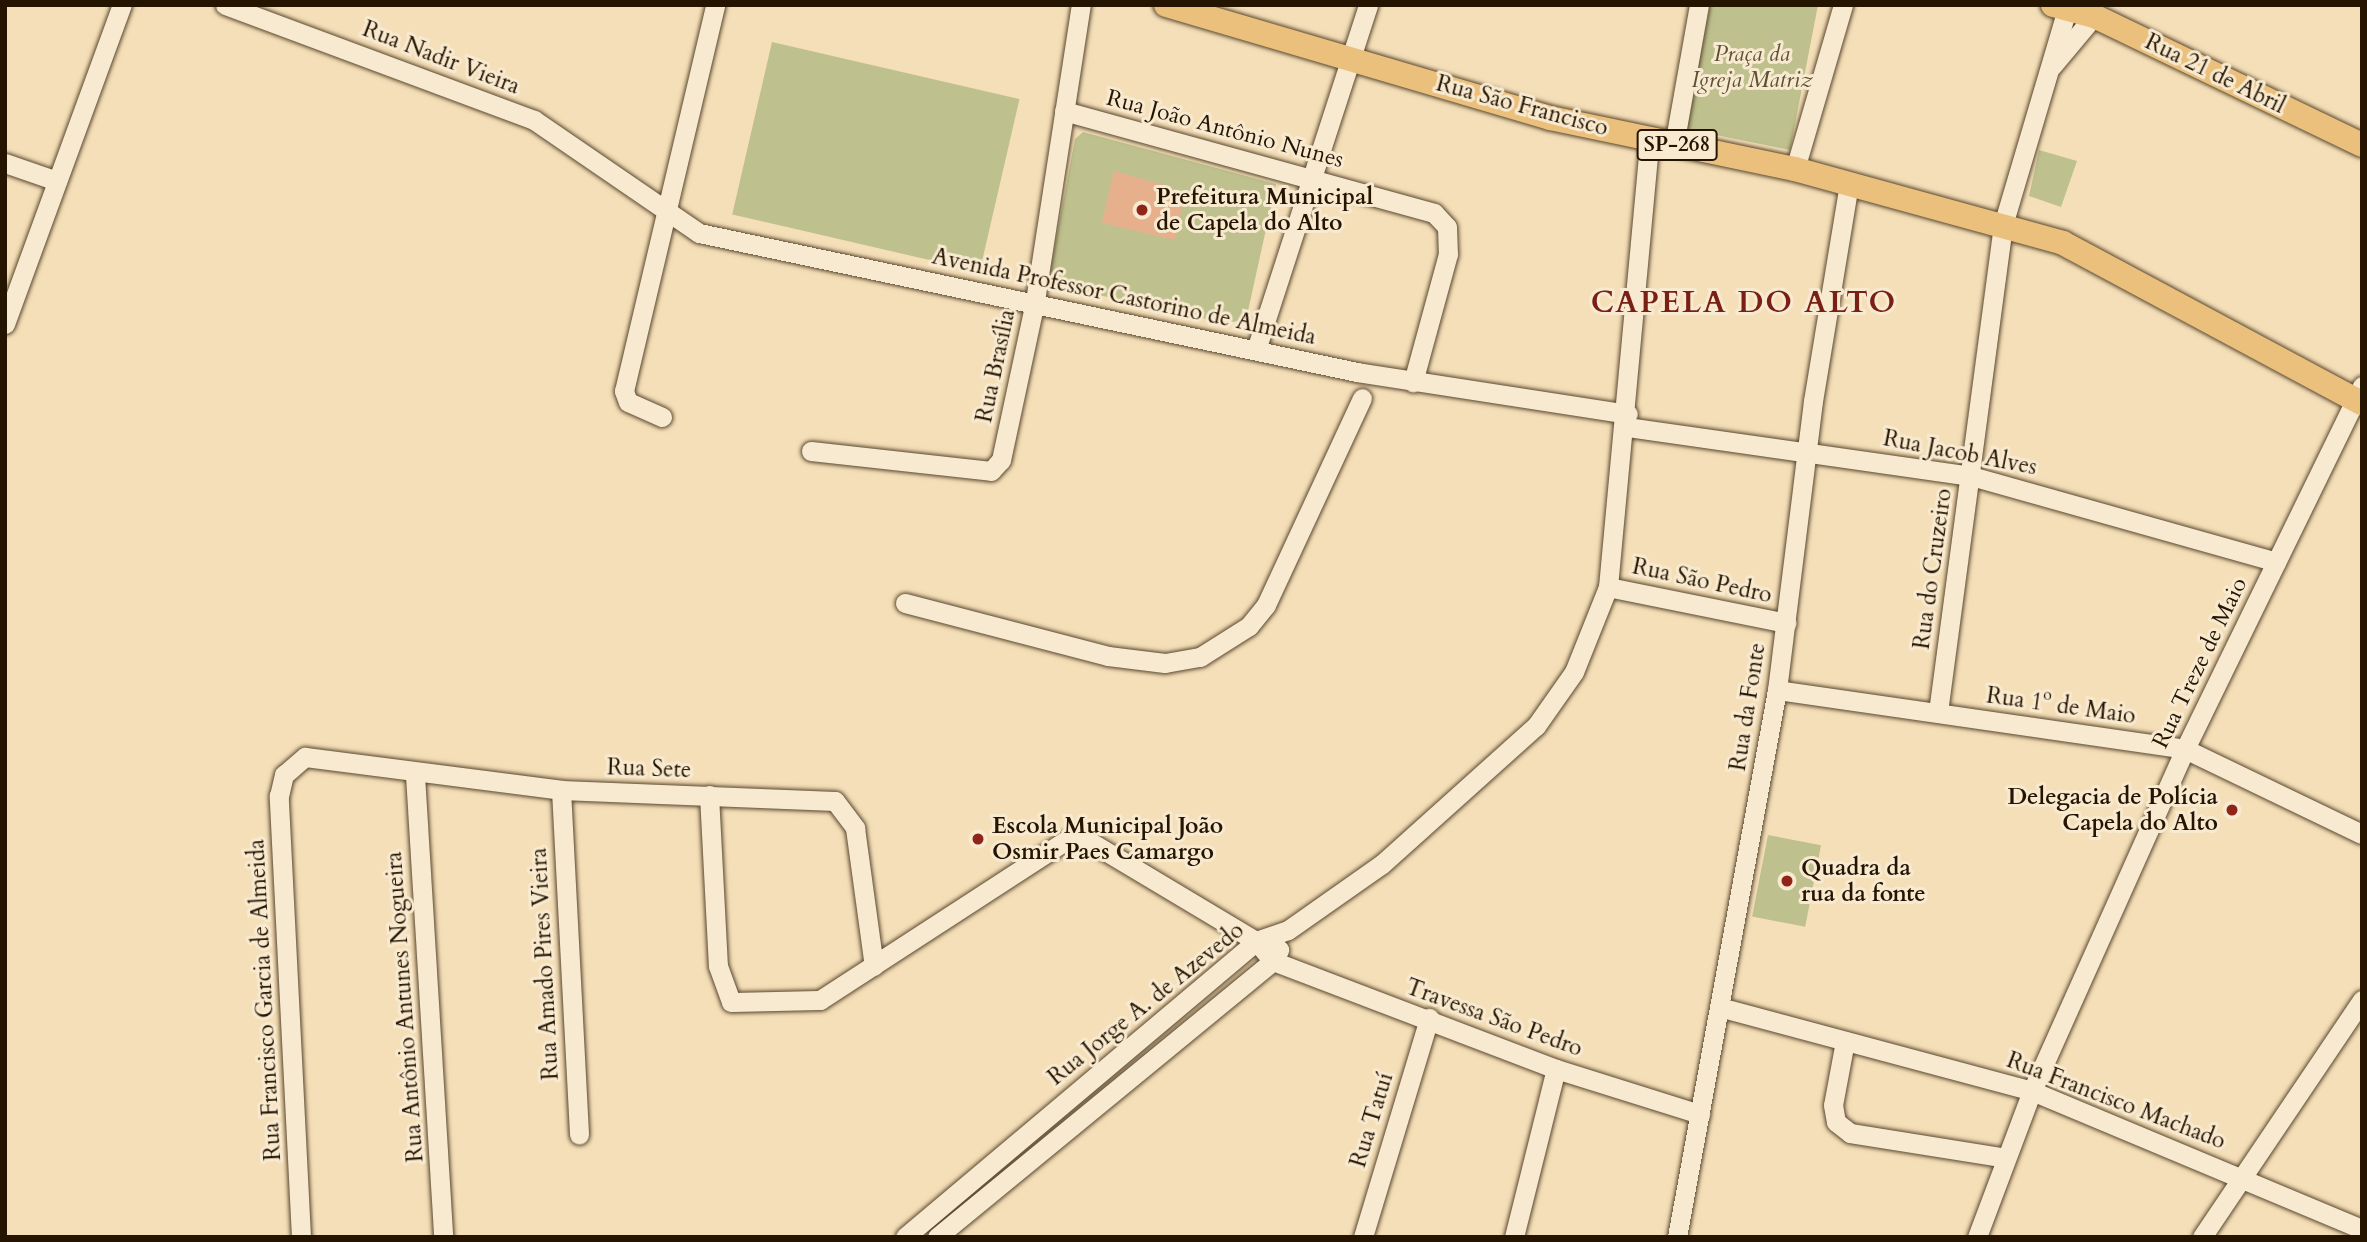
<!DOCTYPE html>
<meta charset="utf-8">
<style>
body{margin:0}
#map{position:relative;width:2367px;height:1242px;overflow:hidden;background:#f5dfb8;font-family:Cardo,serif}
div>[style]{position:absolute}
.green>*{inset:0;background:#bec18d;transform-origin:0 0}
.building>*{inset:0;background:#e7b08d}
.roads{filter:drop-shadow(0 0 2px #59472e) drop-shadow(0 0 2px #59472e)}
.minor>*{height:19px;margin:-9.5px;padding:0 9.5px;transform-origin:9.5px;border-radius:9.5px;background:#f8ead1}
.major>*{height:24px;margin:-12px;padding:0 12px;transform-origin:12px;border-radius:12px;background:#eac07c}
.dots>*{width:19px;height:19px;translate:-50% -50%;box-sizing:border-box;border:4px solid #f8ead1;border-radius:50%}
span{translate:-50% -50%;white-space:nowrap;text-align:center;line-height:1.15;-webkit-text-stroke:6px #f8ead1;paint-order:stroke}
.shield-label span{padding:2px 5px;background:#f8ead1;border:2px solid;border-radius:5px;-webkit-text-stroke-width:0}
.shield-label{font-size:21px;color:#251400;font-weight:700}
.park-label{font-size:23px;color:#5b5131;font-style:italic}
.street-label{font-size:23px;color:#251400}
.poi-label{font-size:23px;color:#251400;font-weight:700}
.left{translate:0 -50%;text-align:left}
.right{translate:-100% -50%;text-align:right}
.district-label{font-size:30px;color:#7a1f14;font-weight:700;letter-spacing:2px}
.frame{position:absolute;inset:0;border:7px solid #251400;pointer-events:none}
</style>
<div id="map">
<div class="green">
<div style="clip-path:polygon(1710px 5px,1818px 5px,1790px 150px,1686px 129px)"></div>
<div style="left:772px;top:42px;width:254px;height:177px;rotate:13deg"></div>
<div style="clip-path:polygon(1083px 132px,1276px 184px,1246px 320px,1224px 323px,1063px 287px,1050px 272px,1075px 139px)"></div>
<div style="clip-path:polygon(2039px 150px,2077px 161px,2061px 207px,2029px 196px)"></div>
<div style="left:1768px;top:835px;width:54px;height:83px;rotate:11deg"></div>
</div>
<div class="building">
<div style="clip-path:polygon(1114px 171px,1171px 187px,1169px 198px,1183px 201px,1175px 240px,1102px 223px)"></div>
</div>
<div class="roads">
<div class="minor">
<div style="left:225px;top:5px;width:330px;rotate:20.4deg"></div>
<div style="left:534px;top:120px;width:200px;rotate:34.4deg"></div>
<div style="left:699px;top:233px;width:673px;rotate:11.93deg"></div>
<div style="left:1357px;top:372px;width:274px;rotate:8.8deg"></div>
<div style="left:2052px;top:66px;width:65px;rotate:-50deg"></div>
<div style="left:1064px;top:111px;width:384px;rotate:15.4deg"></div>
<div style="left:1434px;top:213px;width:19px;rotate:47deg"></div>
<div style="left:1447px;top:227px;width:27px;rotate:88deg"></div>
<div style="left:1448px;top:254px;width:133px;rotate:105.3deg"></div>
<div style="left:1674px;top:145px;width:142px;rotate:-79.9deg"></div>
<div style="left:5px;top:163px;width:55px;rotate:19.1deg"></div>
<div style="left:1795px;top:169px;width:171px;rotate:-73.7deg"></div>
<div style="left:5px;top:324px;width:340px;rotate:-69.9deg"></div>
<div style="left:1256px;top:350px;width:363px;rotate:-72deg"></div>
<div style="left:662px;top:417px;width:37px;rotate:-156deg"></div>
<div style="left:628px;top:402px;width:12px;rotate:-110deg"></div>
<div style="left:624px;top:391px;width:397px;rotate:-76.7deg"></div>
<div style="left:1627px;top:427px;width:347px;rotate:8.1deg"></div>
<div style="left:1971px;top:476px;width:317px;rotate:15.7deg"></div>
<div style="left:811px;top:451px;width:181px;rotate:6.3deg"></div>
<div style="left:991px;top:471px;width:15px;rotate:-48deg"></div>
<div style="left:1001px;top:460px;width:163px;rotate:-77.9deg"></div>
<div style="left:1035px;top:301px;width:300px;rotate:-81.2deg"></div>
<div style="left:1608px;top:587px;width:182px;rotate:11.4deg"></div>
<div style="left:905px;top:603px;width:210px;rotate:14.6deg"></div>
<div style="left:1108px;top:656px;width:57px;rotate:7deg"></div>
<div style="left:1165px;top:663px;width:36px;rotate:-10deg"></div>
<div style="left:1200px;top:657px;width:58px;rotate:-32.3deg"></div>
<div style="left:1249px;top:626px;width:27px;rotate:-51deg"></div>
<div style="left:1266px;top:605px;width:228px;rotate:-65.1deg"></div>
<div style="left:1777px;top:690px;width:412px;rotate:8.2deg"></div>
<div style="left:2185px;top:749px;width:196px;rotate:25.7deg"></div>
<div style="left:1938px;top:712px;width:491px;rotate:-82.4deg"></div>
<div style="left:2003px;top:225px;width:229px;rotate:-73.5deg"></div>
<div style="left:415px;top:775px;width:463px;rotate:86.5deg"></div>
<div style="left:561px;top:790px;width:345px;rotate:87deg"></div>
<div style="left:709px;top:795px;width:171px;rotate:87deg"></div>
<div style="left:718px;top:966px;width:38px;rotate:70deg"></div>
<div style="left:731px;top:1002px;width:89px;rotate:-1.3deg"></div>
<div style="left:820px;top:1000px;width:292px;rotate:-33deg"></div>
<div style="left:1065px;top:841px;width:22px;rotate:-3deg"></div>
<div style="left:1087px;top:840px;width:197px;rotate:30.9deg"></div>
<div style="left:1256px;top:941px;width:26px;rotate:50deg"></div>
<div style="left:1273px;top:961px;width:303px;rotate:20.9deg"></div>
<div style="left:1556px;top:1069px;width:151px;rotate:17.4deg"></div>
<div style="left:1723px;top:1008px;width:320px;rotate:15deg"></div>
<div style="left:2032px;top:1091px;width:358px;rotate:22.7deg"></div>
<div style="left:1845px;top:1041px;width:65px;rotate:100.6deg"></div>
<div style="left:1833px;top:1105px;width:17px;rotate:80deg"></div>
<div style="left:1836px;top:1122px;width:18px;rotate:38deg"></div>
<div style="left:1850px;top:1133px;width:158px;rotate:9.1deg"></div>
<div style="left:301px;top:1237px;width:442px;rotate:-92.9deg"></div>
<div style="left:279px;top:796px;width:22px;rotate:-77deg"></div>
<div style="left:284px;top:775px;width:28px;rotate:-41deg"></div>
<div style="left:305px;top:757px;width:258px;rotate:7.3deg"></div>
<div style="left:561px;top:790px;width:274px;rotate:2.3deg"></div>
<div style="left:835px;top:801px;width:34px;rotate:53deg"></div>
<div style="left:855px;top:828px;width:139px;rotate:82.2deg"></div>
<div style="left:905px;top:1237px;width:459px;rotate:-40.1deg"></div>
<div style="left:1256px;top:941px;width:34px;rotate:-19deg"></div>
<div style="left:1288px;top:930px;width:115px;rotate:-35.1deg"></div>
<div style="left:1382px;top:864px;width:207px;rotate:-41.9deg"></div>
<div style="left:1536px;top:726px;width:66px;rotate:-54.9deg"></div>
<div style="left:1574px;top:672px;width:92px;rotate:-68.2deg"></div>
<div style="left:1608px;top:587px;width:451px;rotate:-84.7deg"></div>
<div style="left:937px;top:1237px;width:435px;rotate:-39.4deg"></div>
<div style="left:1273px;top:961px;width:13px;rotate:-61deg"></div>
<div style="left:1363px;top:1237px;width:229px;rotate:-73.2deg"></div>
<div style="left:1514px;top:1237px;width:173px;rotate:-76deg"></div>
<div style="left:1677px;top:1237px;width:556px;rotate:-79.64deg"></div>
<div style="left:1777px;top:690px;width:291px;rotate:-82.9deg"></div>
<div style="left:1813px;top:401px;width:221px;rotate:-80.6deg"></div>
<div style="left:1977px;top:1237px;width:156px;rotate:-69.4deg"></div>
<div style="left:2032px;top:1091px;width:375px;rotate:-65.9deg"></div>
<div style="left:2185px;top:749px;width:404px;rotate:-64deg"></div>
<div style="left:2202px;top:1237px;width:286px;rotate:-56deg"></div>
</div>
<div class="major">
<div style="left:1166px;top:5px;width:400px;rotate:16.4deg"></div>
<div style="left:1550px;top:118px;width:250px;rotate:11.8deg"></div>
<div style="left:1795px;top:169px;width:278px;rotate:15.4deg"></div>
<div style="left:2063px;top:243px;width:339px;rotate:28.2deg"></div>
<div style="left:2053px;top:5px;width:42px;rotate:15deg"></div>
<div style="left:2094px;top:16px;width:297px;rotate:25.7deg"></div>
</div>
</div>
<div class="dots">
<div style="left:1142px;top:210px;background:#8f2418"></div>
<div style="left:2232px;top:810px;background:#8f2418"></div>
<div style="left:978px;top:839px;background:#8f2418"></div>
<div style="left:1787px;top:881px;background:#8f2418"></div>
</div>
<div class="shield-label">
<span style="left:1677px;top:145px">SP-268</span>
</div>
<div class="park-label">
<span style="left:1752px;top:67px">Praça da<br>Igreja Matriz</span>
</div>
<div class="street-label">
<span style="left:441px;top:58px;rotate:21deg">Rua Nadir Vieira</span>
<span style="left:2215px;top:74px;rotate:26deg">Rua 21 de Abril</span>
<span style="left:1522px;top:106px;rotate:15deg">Rua São Francisco</span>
<span style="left:1225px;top:129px;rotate:15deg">Rua João Antônio Nunes</span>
<span style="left:1124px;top:297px;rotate:12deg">Avenida Professor Castorino de Almeida</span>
<span style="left:996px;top:366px;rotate:-78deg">Rua Brasília</span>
<span style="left:1960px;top:453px;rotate:11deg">Rua Jacob Alves</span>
<span style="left:1933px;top:569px;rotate:-82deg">Rua do Cruzeiro</span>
<span style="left:1702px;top:581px;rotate:12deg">Rua São Pedro</span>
<span style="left:2200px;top:663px;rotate:-64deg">Rua Treze de Maio</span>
<span style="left:2061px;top:706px;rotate:8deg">Rua 1º de Maio</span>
<span style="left:1748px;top:707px;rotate:-81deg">Rua da Fonte</span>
<span style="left:649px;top:769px;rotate:2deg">Rua Sete</span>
<span style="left:545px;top:964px;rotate:-93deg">Rua Amado Pires Vieira</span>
<span style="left:265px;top:1000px;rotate:-93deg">Rua Francisco Garcia de Almeida</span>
<span style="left:1146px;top:1004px;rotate:-39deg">Rua Jorge A. de Azevedo</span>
<span style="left:405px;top:1007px;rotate:-94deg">Rua Antônio Antunes Nogueira</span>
<span style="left:1494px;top:1018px;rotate:20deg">Travessa São Pedro</span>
<span style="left:2116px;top:1101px;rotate:21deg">Rua Francisco Machado</span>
<span style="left:1372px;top:1120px;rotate:-73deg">Rua Tatuí</span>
</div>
<div class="poi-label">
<span class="left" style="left:1156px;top:210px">Prefeitura Municipal<br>de Capela do Alto</span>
<span class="right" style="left:2218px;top:810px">Delegacia de Polícia<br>Capela do Alto</span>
<span class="left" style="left:992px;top:839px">Escola Municipal João<br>Osmir Paes Camargo</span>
<span class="left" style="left:1801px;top:881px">Quadra da<br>rua da fonte</span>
</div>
<div class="district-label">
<span style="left:1744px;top:303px">CAPELA DO ALTO</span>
</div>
<div class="frame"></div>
</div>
